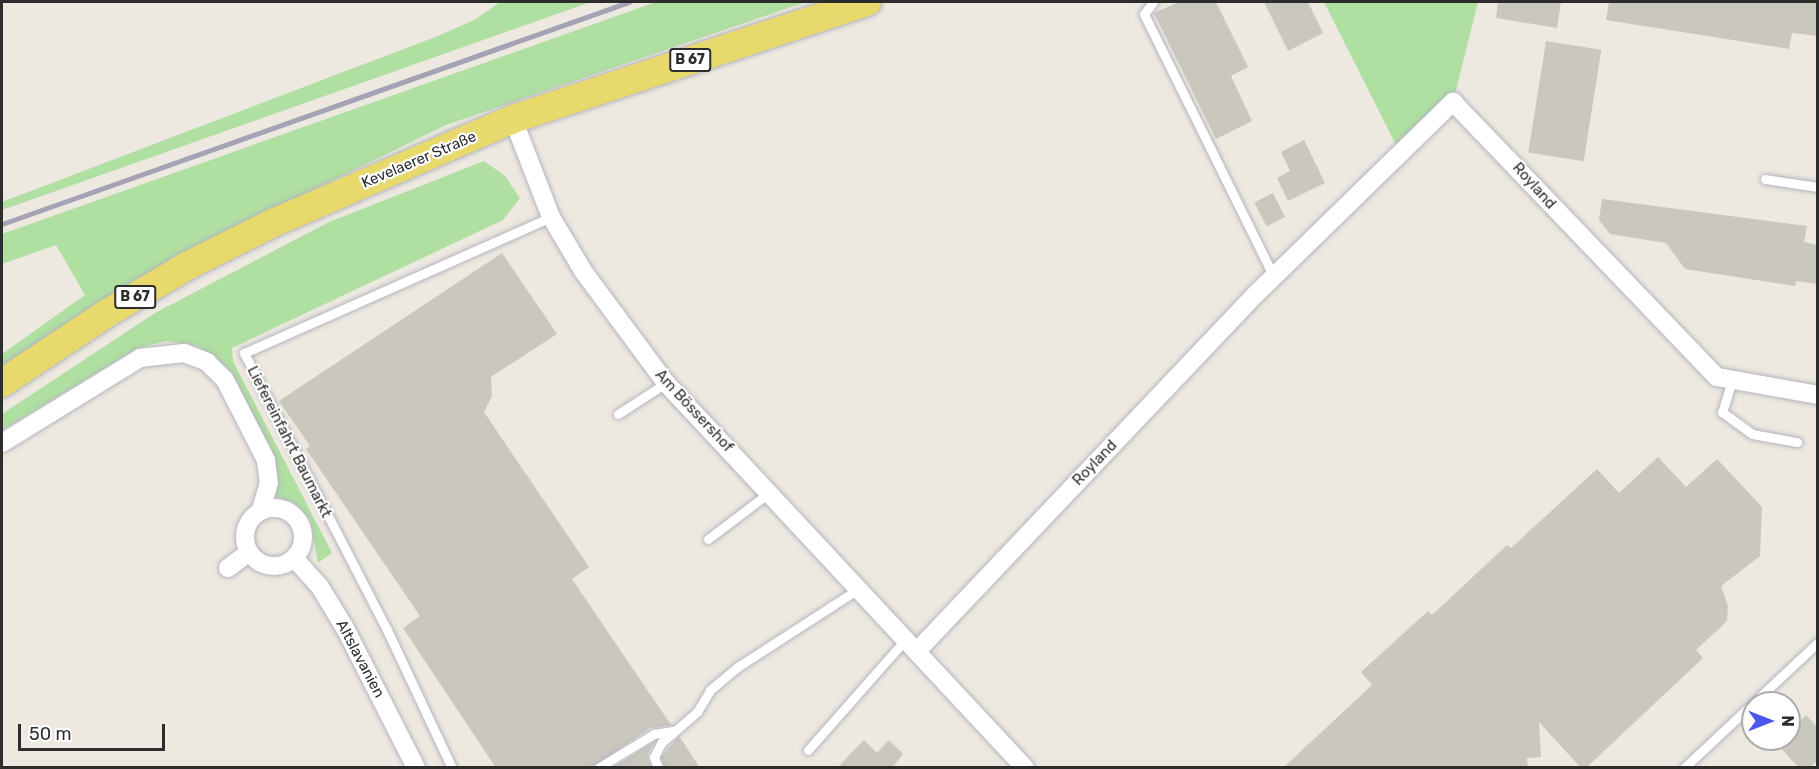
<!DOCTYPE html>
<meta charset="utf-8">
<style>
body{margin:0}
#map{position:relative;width:1819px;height:769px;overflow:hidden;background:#ede9e0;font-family:Rubik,sans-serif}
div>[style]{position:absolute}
.green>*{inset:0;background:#afdfa1}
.building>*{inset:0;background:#c9c7be;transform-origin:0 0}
.roads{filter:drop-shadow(0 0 2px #b4b4bf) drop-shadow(0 0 2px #b4b4bf)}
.service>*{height:9px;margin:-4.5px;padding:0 4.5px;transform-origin:4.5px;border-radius:4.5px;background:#fff}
.minor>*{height:18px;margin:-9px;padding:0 9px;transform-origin:9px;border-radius:9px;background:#fff}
.minor>.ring{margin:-9px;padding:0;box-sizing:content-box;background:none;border:18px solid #fff;border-radius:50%}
.primary>*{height:28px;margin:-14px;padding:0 14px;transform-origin:14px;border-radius:14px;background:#e7d96b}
.rail>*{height:4.5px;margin:-2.25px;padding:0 2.25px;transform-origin:2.25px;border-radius:2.25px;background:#a3a3b5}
span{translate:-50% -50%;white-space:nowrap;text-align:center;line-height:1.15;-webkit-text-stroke:4.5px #fff;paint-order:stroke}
.shield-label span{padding:2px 4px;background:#fff;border:2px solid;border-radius:4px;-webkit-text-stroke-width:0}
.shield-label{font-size:14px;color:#2d2d2d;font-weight:700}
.street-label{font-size:15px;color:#2d2d2d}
.frame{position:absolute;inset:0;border:3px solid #2d2d2d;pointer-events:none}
.north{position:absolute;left:1741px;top:691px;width:60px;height:60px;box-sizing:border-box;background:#fff;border:2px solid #ababab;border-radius:50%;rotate:90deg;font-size:16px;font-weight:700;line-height:24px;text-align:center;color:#2d2d2d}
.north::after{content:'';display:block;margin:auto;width:21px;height:27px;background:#4d57ed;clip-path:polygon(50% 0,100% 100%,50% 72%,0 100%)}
.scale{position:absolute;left:18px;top:724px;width:147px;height:27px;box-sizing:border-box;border:3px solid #2d2d2d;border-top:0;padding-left:8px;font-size:18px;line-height:21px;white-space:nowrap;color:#2d2d2d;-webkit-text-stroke:4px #fff;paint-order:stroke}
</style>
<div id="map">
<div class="green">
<div style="clip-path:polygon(500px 2px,591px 2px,2px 210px,2px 202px,438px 36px,476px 19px)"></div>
<div style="clip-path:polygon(656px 2px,806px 2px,446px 125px,166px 262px,2px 370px,2px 354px,85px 295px,56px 245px,2px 264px,2px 234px)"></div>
<div style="clip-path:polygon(1324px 2px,1478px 2px,1453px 102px,1400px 153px)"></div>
<div style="clip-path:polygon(484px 161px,505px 176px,520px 198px,503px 220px,232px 348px,233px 361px,332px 553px,318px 563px,310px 519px,293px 502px,274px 496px,278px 475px,272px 450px,230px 371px,198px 346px,166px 341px,138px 348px,2px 430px,2px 414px,155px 313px,329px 222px)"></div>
</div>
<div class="building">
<div style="clip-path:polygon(1179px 2px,1216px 2px,1248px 67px,1231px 76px,1252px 121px,1216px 139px,1154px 13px)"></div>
<div style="clip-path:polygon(1264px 2px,1308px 2px,1323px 33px,1288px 51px)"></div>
<div style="clip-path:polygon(1498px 2px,1561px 2px,1557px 28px,1496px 18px)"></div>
<div style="clip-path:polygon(1609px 2px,1818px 2px,1818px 36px,1792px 33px,1789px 49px,1606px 20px)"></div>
<div style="left:1546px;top:41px;width:56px;height:113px;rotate:9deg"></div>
<div style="clip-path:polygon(1304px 140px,1325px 183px,1288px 201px,1277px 178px,1290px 171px,1281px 152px)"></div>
<div style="left:1273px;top:193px;width:27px;height:21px;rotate:63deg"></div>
<div style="clip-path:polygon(1602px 199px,1807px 226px,1804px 242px,1818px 245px,1818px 284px,1796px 281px,1795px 286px,1685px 269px,1666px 243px,1610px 234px,1599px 220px)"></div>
<div style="clip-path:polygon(502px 253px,557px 334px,491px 377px,492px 396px,484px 412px,589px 567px,572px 579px,671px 725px,650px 728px,591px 768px,496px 768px,403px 628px,420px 616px,306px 449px,310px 446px,279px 401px)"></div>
<div style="clip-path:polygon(1658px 457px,1686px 487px,1717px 459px,1762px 507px,1760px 556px,1721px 586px,1728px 606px,1727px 621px,1696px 650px,1703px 658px,1586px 768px,1581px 768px,1539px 722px,1541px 757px,1527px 758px,1528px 768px,1283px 768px,1372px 685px,1361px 672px,1428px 611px,1432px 615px,1507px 545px,1511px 548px,1597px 469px,1619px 493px)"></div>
<div style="clip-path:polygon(1806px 715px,1818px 728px,1818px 760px,1809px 768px,1799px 768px,1776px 743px,1789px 739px,1789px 731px)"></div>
<div style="clip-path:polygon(679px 736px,700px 768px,665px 768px,661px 757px)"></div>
<div style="clip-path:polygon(864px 740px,877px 753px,889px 740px,903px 754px,892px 768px,837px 768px)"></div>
<div style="clip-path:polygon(654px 742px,647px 756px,651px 768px,612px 768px)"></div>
</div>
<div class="roads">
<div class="service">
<div style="left:1153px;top:2px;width:15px;rotate:127deg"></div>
<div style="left:1144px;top:14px;width:293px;rotate:63.7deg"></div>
<div style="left:1765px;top:179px;width:54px;rotate:8.6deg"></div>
<div style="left:1732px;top:380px;width:34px;rotate:107deg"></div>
<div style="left:1722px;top:412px;width:37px;rotate:36deg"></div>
<div style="left:1752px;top:434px;width:46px;rotate:10.1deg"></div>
<div style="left:618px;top:414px;width:57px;rotate:-32.9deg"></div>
<div style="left:708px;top:539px;width:78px;rotate:-37.2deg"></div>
<div style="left:808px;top:750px;width:148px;rotate:-48.6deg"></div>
<div style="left:452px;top:768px;width:153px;rotate:-115.2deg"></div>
<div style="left:387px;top:630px;width:312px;rotate:-117.3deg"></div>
<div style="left:244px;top:353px;width:336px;rotate:-23.9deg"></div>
<div style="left:598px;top:768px;width:66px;rotate:-31.3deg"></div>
<div style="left:654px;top:734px;width:19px;rotate:-9deg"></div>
<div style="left:658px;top:768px;width:12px;rotate:-110deg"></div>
<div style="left:654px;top:757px;width:16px;rotate:-63deg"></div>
<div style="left:661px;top:743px;width:48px;rotate:-40.7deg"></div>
<div style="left:697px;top:712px;width:26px;rotate:-59deg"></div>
<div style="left:710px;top:690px;width:38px;rotate:-40deg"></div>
<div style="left:739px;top:666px;width:142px;rotate:-32.9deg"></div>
<div style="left:1684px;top:768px;width:184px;rotate:-43.2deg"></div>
</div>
<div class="minor">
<div style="left:513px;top:119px;width:105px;rotate:68.8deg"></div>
<div style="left:551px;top:217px;width:63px;rotate:59.3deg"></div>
<div style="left:583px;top:271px;width:139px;rotate:53.5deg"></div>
<div style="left:666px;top:383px;width:526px;rotate:47deg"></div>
<div style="left:2px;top:443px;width:162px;rotate:-31.6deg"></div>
<div style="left:140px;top:358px;width:44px;rotate:-6.5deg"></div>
<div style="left:184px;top:353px;width:25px;rotate:21deg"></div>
<div style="left:207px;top:362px;width:25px;rotate:45deg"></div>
<div style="left:225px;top:380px;width:90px;rotate:62.9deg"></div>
<div style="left:266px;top:460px;width:23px;rotate:83deg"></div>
<div style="left:269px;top:483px;width:28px;rotate:107deg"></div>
<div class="ring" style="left:245px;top:508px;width:40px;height:40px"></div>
<div style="left:294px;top:558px;width:39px;rotate:48deg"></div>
<div style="left:320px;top:587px;width:50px;rotate:58.8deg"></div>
<div style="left:346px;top:630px;width:155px;rotate:63.1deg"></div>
<div style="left:228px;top:568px;width:26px;rotate:-37deg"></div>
<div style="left:917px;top:651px;width:491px;rotate:-46.5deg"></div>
<div style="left:1255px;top:295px;width:277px;rotate:-44.3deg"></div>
<div style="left:1453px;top:102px;width:381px;rotate:46.2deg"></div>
<div style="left:1717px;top:377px;width:103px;rotate:10.1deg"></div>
</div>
<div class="primary">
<div style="left:2px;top:383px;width:128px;rotate:-33.6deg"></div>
<div style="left:109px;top:312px;width:91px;rotate:-30.5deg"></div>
<div style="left:187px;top:266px;width:98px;rotate:-26.6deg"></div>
<div style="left:275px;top:222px;width:259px;rotate:-23.4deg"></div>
<div style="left:513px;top:119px;width:373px;rotate:-18.3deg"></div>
</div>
</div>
<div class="rail">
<div style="left:2px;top:224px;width:665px;rotate:-19.5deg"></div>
</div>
<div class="shield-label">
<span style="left:690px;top:60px">B 67</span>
<span style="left:135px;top:297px">B 67</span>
</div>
<div class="street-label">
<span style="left:419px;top:160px;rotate:-23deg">Kevelaerer Straße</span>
<span style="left:1534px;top:186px;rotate:48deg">Royland</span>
<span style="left:694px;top:411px;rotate:47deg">Am Bössershof</span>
<span style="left:289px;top:442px;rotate:63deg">Liefereinfahrt Baumarkt</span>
<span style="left:1095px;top:463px;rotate:-46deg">Royland</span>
<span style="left:360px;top:659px;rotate:62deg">Altslavanien</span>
</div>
<div class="frame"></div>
<div class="north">N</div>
<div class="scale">50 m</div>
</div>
